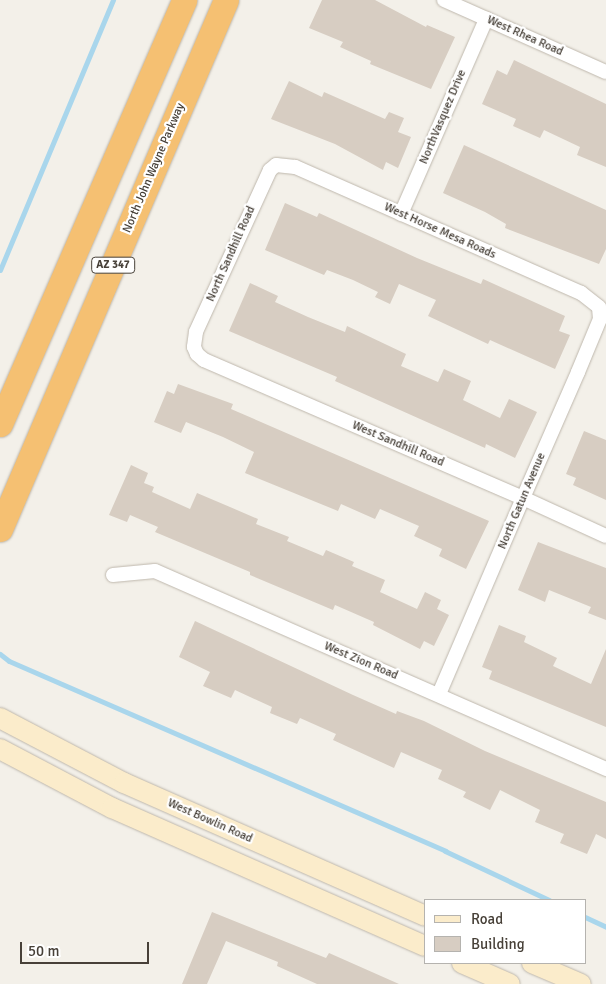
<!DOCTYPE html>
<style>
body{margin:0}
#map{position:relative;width:606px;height:984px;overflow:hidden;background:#f3f0e9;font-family:Signika,sans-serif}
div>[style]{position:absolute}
.stream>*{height:5px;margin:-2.5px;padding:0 2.5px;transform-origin:2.5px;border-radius:2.5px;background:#a9d6ec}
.building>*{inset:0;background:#d7cdc2}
.roads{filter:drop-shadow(0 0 1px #beb7ac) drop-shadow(0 0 1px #beb7ac)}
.street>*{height:14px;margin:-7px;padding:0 7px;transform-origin:7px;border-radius:7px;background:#fff}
.secondary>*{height:20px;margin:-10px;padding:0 10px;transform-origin:10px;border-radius:10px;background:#fbeccb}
.highway>*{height:25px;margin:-12.5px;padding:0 12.5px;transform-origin:12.5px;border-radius:12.5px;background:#f5c072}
span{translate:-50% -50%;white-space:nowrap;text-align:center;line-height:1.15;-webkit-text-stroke:4.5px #fff;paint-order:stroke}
.shield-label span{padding:1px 4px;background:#fff;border:1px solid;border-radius:4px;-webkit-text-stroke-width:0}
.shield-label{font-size:11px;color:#474038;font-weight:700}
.street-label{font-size:12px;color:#474038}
.legend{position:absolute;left:424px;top:899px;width:162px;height:65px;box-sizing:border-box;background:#fff;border:1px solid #b5b3af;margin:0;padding:6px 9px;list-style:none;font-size:15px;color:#474038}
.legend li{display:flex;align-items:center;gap:10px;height:25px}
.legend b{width:25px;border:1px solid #b5b3af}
.scale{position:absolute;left:20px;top:942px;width:129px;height:22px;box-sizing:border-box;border:2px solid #474038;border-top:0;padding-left:6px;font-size:15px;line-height:18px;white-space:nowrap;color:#474038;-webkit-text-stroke:4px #fff;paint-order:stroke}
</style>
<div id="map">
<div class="stream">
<div style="left:0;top:270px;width:293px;rotate:-67.3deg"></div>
<div style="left:0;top:654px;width:11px;rotate:38deg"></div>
<div style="left:9px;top:661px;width:476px;rotate:23.5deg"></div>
<div style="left:445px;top:851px;width:115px;rotate:25.2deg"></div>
<div style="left:585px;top:917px;width:23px;rotate:25deg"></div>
</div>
<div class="building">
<div style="clip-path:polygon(322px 0,375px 0,426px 27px,427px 25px,455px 37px,431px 89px,370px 64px,371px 61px,340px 47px,343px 42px,309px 28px)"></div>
<div style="clip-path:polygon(514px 60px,606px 104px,606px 167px,577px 155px,580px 147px,544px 130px,540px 138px,513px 126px,516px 119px,482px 104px,497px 70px,507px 75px)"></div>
<div style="clip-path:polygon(289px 81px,322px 97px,324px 92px,385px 119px,389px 112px,404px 118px,398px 132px,411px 137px,398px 168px,386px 162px,383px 170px,335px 144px,271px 119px)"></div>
<div style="clip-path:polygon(464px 145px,606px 210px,606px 249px,599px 264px,505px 228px,506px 224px,485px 212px,443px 193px)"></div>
<div style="clip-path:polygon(285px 203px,317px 217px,319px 213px,417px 258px,481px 284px,483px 279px,565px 316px,559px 331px,570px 335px,555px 369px,490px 340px,488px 344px,428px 316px,436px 300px,399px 284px,390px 304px,375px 297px,378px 292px,353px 280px,327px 270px,324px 275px,265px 250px)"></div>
<div style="clip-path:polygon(250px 283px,278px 296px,275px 302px,308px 317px,345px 332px,347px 326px,406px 354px,401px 366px,438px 382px,444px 369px,471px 381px,463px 400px,500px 418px,509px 399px,537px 412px,515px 458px,486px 444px,485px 448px,335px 381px,337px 377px,229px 331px)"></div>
<div style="clip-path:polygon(178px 384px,233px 404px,231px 409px,489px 521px,466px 569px,439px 556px,442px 549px,414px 536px,419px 526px,380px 509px,375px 519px,341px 504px,338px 511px,245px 473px,254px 452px,223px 437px,186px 422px,181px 433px,154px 422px,167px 391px,174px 394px)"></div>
<div style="clip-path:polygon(584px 431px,606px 440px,606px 500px,573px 485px,576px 478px,566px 474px)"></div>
<div style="clip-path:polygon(131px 465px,148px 473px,144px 483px,154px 487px,152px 492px,190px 509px,197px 493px,230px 507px,258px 519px,256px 524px,289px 537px,287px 541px,323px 556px,326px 550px,354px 562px,352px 566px,385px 580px,380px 592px,417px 609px,425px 592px,441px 600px,437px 609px,449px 615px,434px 646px,424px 641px,420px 649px,373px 625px,374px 622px,335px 605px,333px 610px,250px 575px,250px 572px,155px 532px,158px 527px,130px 515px,127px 522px,109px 515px)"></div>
<div style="clip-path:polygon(538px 542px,606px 568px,606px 620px,588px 613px,591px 607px,549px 590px,545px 602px,518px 590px)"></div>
<div style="clip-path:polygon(195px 621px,353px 695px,396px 714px,397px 711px,424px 721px,485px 751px,606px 802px,606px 839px,596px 834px,587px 854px,560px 843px,564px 834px,535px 822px,540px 810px,500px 790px,490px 810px,463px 797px,466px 792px,438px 779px,442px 770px,401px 752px,394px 768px,333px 740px,336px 734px,300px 718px,297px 724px,270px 713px,272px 707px,235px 690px,231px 698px,203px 686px,210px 672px,179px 657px)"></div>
<div style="clip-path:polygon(499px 625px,526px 636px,524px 642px,557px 658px,553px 666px,591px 684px,606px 649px,606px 727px,489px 679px,492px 671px,482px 667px)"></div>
<div style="clip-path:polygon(212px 912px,326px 958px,329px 953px,399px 984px,317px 984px,277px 966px,278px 962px,226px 941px,207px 984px,182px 984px)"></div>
</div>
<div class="roads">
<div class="street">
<div style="left:444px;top:0;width:177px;rotate:24deg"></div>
<div style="left:401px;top:214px;width:213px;rotate:-66.4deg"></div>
<div style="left:113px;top:575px;width:42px;rotate:-5.4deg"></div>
<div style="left:155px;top:571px;width:493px;rotate:23.7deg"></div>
<div style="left:439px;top:694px;width:213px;rotate:-66.8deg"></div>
<div style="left:523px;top:498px;width:137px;rotate:-66.4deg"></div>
<div style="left:578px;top:372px;width:57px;rotate:-67.5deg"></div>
<div style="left:600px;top:319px;width:12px;rotate:-95deg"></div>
<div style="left:599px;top:307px;width:23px;rotate:-142deg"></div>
<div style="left:581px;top:293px;width:313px;rotate:-156.2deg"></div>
<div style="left:295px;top:167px;width:19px;rotate:-174deg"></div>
<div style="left:276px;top:165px;width:8px;rotate:140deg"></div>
<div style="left:270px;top:170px;width:178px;rotate:114.6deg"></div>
<div style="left:196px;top:332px;width:15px;rotate:98deg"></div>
<div style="left:194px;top:347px;width:8px;rotate:67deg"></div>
<div style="left:197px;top:354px;width:9px;rotate:41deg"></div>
<div style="left:204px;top:360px;width:348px;rotate:23.4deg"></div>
<div style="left:523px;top:498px;width:91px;rotate:24.6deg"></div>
</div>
<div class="secondary">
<div style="left:0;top:718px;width:140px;rotate:27.7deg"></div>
<div style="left:124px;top:783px;width:329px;rotate:23.8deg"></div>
<div style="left:0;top:749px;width:127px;rotate:27.8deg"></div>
<div style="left:112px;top:808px;width:342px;rotate:23.8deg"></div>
<div style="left:462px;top:963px;width:52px;rotate:23.6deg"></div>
<div style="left:532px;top:963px;width:53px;rotate:23.2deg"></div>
</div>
<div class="highway">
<div style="left:0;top:424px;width:462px;rotate:-66.5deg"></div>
<div style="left:0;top:529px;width:575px;rotate:-66.87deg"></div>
</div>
</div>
<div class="shield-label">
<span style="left:113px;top:265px">AZ 347</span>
</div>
<div class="street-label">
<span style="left:525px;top:36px;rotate:24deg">West Rhea Road</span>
<span style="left:443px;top:117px;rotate:-67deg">NorthVasquez Drive</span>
<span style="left:154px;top:168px;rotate:-67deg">North John Wayne Parkway</span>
<span style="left:440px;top:231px;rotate:24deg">West Horse Mesa Roads</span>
<span style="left:231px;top:254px;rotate:-66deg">North Sandhill Road</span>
<span style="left:398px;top:444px;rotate:23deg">West Sandhill Road</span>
<span style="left:522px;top:501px;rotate:-67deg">North Gatun Avenue</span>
<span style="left:361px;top:661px;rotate:23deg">West Zion Road</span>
<span style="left:210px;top:821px;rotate:24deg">West Bowlin Road</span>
</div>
<ul class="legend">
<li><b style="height:6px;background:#fbeccb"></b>Road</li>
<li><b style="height:14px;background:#d7cdc2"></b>Building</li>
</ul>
<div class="scale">50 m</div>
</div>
